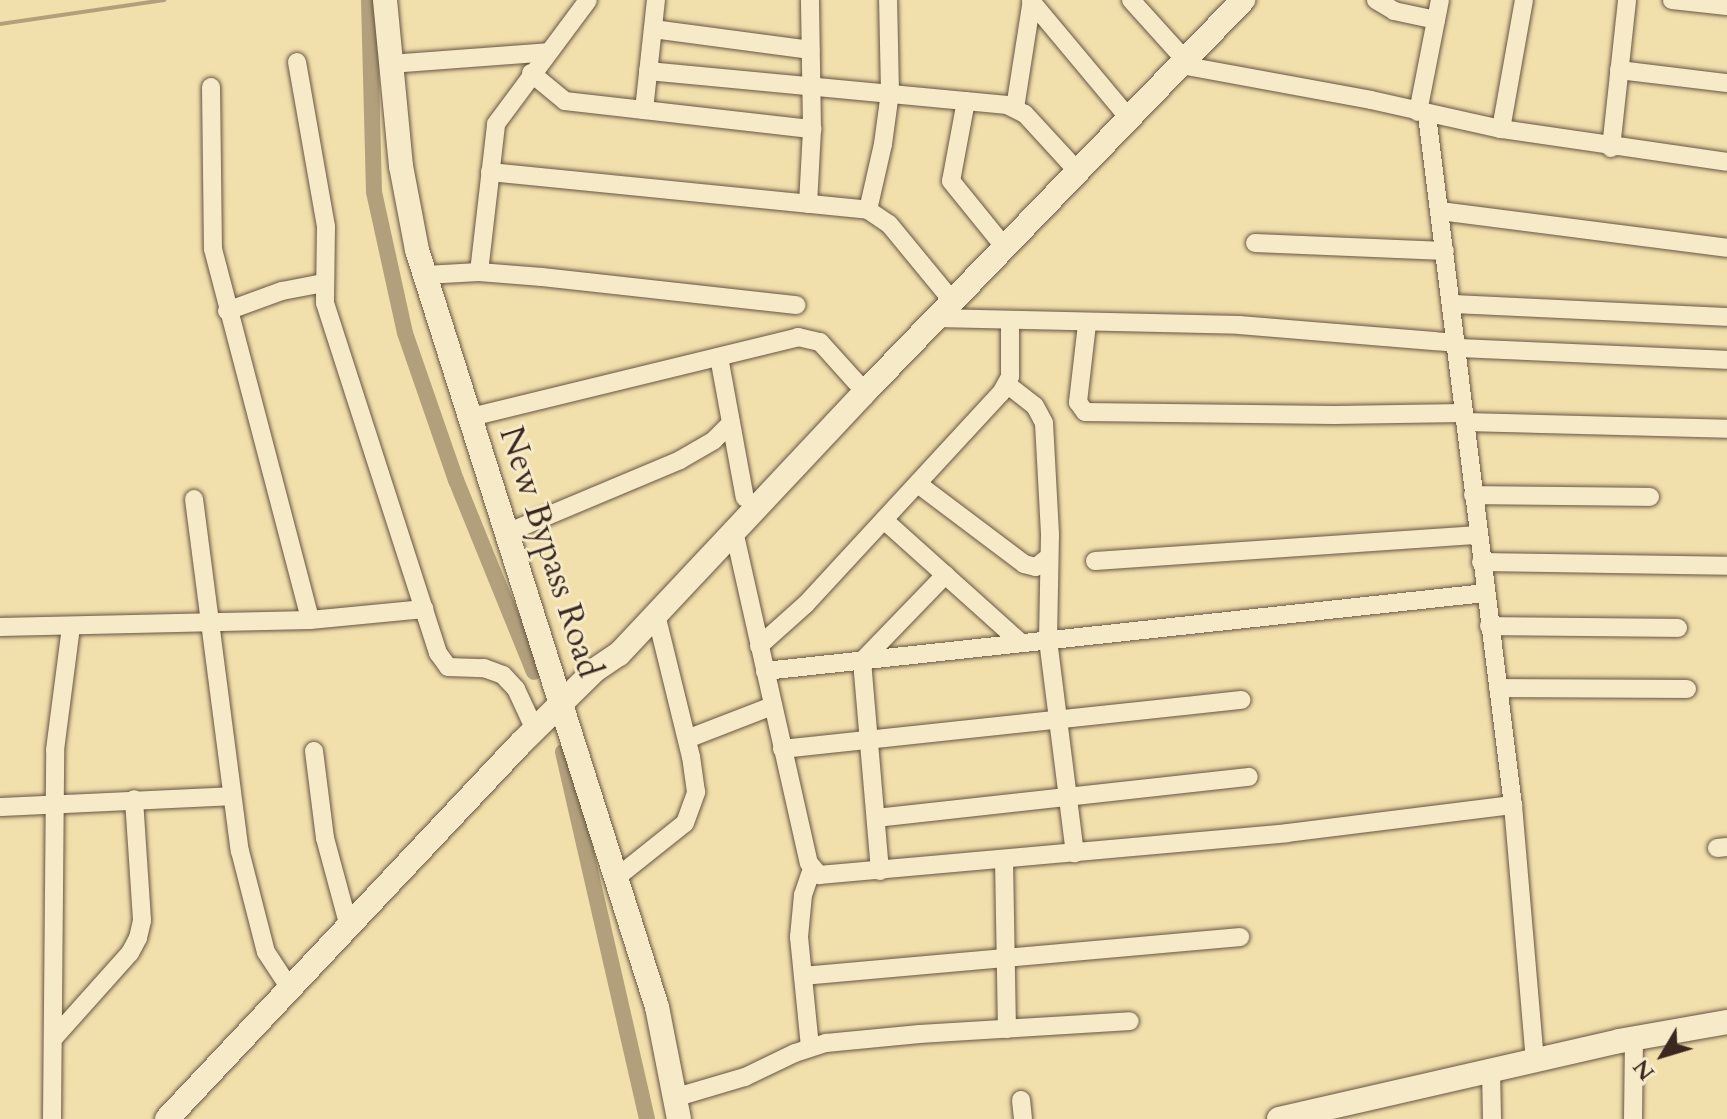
<!DOCTYPE html>
<style>
body{margin:0}
#map{position:relative;width:1727px;height:1119px;overflow:hidden;background:#f1dfac;font-family:Cardo,serif}
div>[style]{position:absolute}
.stream>*{height:4px;margin:-2px;padding:0 2px;transform-origin:2px;border-radius:2px;background:#b2a07c}
.canal>*{height:16px;margin:-8px;padding:0 8px;transform-origin:8px;border-radius:8px;background:#b2a07c}
.roads{filter:drop-shadow(0 0 2px #675543) drop-shadow(0 0 2px #675543)}
.street>*{height:18px;margin:-9px;padding:0 9px;transform-origin:9px;border-radius:9px;background:#f6eac9}
.secondary>*{height:24px;margin:-12px;padding:0 12px;transform-origin:12px;border-radius:12px;background:#f6eac9}
span{translate:-50% -50%;white-space:nowrap;text-align:center;line-height:1.15;-webkit-text-stroke:6px #f6eac9;paint-order:stroke}
.street-label{font-size:34px;color:#392720}
.north{position:absolute;left:1623px;top:1015px;width:80px;height:80px;-webkit-text-stroke:6px #f6eac9;paint-order:stroke;rotate:232deg;font-size:22px;font-weight:700;line-height:32px;text-align:center;color:#392720}
.north::after{content:'';display:block;margin:auto;width:28px;height:36px;background:#392720;clip-path:polygon(50% 0,100% 100%,50% 72%,0 100%)}
</style>
<div id="map">
<div class="stream">
<div style="left:0;top:24px;width:166px;rotate:-8.3deg"></div>
</div>
<div class="canal">
<div style="left:369px;top:0;width:192px;rotate:88.5deg"></div>
<div style="left:374px;top:192px;width:144px;rotate:77.6deg"></div>
<div style="left:405px;top:333px;width:156px;rotate:70.9deg"></div>
<div style="left:456px;top:480px;width:207px;rotate:67.9deg"></div>
<div style="left:563px;top:752px;width:376px;rotate:77.1deg"></div>
</div>
<div class="roads">
<div class="street">
<div style="left:1131px;top:0;width:70px;rotate:47.9deg"></div>
<div style="left:1376px;top:0;width:21px;rotate:31deg"></div>
<div style="left:1394px;top:11px;width:43px;rotate:12.1deg"></div>
<div style="left:1672px;top:0;width:55px;rotate:6.2deg"></div>
<div style="left:1031px;top:1px;width:143px;rotate:50.1deg"></div>
<div style="left:653px;top:29px;width:159px;rotate:7.6deg"></div>
<div style="left:297px;top:62px;width:168px;rotate:80deg"></div>
<div style="left:326px;top:227px;width:76px;rotate:90.8deg"></div>
<div style="left:325px;top:303px;width:368px;rotate:72.1deg"></div>
<div style="left:438px;top:653px;width:17px;rotate:54deg"></div>
<div style="left:448px;top:667px;width:36px;rotate:2deg"></div>
<div style="left:484px;top:668px;width:20px;rotate:20deg"></div>
<div style="left:503px;top:675px;width:19px;rotate:47deg"></div>
<div style="left:516px;top:689px;width:45px;rotate:65.1deg"></div>
<div style="left:390px;top:64px;width:158px;rotate:-4.3deg"></div>
<div style="left:1181px;top:65px;width:193px;rotate:10.4deg"></div>
<div style="left:1371px;top:100px;width:133px;rotate:12.6deg"></div>
<div style="left:1501px;top:129px;width:228px;rotate:8.3deg"></div>
<div style="left:1619px;top:70px;width:109px;rotate:6.9deg"></div>
<div style="left:648px;top:71px;width:361px;rotate:5.4deg"></div>
<div style="left:1007px;top:105px;width:20px;rotate:27deg"></div>
<div style="left:1025px;top:114px;width:68px;rotate:47.4deg"></div>
<div style="left:531px;top:73px;width:44px;rotate:39.5deg"></div>
<div style="left:565px;top:101px;width:249px;rotate:6.5deg"></div>
<div style="left:211px;top:87px;width:162px;rotate:89.3deg"></div>
<div style="left:213px;top:249px;width:383px;rotate:75.3deg"></div>
<div style="left:966px;top:101px;width:81px;rotate:100.6deg"></div>
<div style="left:951px;top:181px;width:75px;rotate:51deg"></div>
<div style="left:1015px;top:108px;width:109px;rotate:-81.1deg"></div>
<div style="left:644px;top:110px;width:111px;rotate:-83.8deg"></div>
<div style="left:1418px;top:112px;width:114px;rotate:-78.9deg"></div>
<div style="left:1427px;top:115px;width:695px;rotate:82.9deg"></div>
<div style="left:1513px;top:805px;width:257px;rotate:85.1deg"></div>
<div style="left:1501px;top:129px;width:131px;rotate:-79.9deg"></div>
<div style="left:1611px;top:148px;width:149px;rotate:-83.8deg"></div>
<div style="left:490px;top:172px;width:380px;rotate:5.7deg"></div>
<div style="left:868px;top:210px;width:25px;rotate:34deg"></div>
<div style="left:889px;top:224px;width:88px;rotate:50.5deg"></div>
<div style="left:808px;top:204px;width:75px;rotate:-86.9deg"></div>
<div style="left:812px;top:129px;width:129px;rotate:-90.9deg"></div>
<div style="left:868px;top:210px;width:68px;rotate:-77.2deg"></div>
<div style="left:883px;top:144px;width:52px;rotate:-82.3deg"></div>
<div style="left:890px;top:92px;width:92px;rotate:-91.2deg"></div>
<div style="left:1440px;top:211px;width:289px;rotate:7.3deg"></div>
<div style="left:1255px;top:243px;width:190px;rotate:2.4deg"></div>
<div style="left:479px;top:272px;width:149px;rotate:-83.4deg"></div>
<div style="left:496px;top:124px;width:154px;rotate:-53.4deg"></div>
<div style="left:425px;top:275px;width:54px;rotate:-3.2deg"></div>
<div style="left:479px;top:272px;width:63px;rotate:4.5deg"></div>
<div style="left:542px;top:277px;width:256px;rotate:6.3deg"></div>
<div style="left:1452px;top:304px;width:275px;rotate:2.7deg"></div>
<div style="left:227px;top:311px;width:59px;rotate:-20deg"></div>
<div style="left:282px;top:291px;width:43px;rotate:-10.8deg"></div>
<div style="left:936px;top:318px;width:303px;rotate:1.3deg"></div>
<div style="left:1239px;top:325px;width:218px;rotate:4.7deg"></div>
<div style="left:1087px;top:324px;width:79px;rotate:96.6deg"></div>
<div style="left:1078px;top:402px;width:12px;rotate:55deg"></div>
<div style="left:1085px;top:412px;width:249px;rotate:0.7deg"></div>
<div style="left:1334px;top:415px;width:130px;rotate:-0.9deg"></div>
<div style="left:1457px;top:348px;width:270px;rotate:2.5deg"></div>
<div style="left:719px;top:357px;width:143px;rotate:79.6deg"></div>
<div style="left:1008px;top:385px;width:34px;rotate:38deg"></div>
<div style="left:1035px;top:406px;width:19px;rotate:62deg"></div>
<div style="left:1044px;top:423px;width:112px;rotate:86.9deg"></div>
<div style="left:1050px;top:535px;width:105px;rotate:91.1deg"></div>
<div style="left:1048px;top:640px;width:215px;rotate:82.8deg"></div>
<div style="left:471px;top:417px;width:337px;rotate:-13.7deg"></div>
<div style="left:798px;top:337px;width:23px;rotate:13deg"></div>
<div style="left:820px;top:342px;width:54px;rotate:48deg"></div>
<div style="left:1465px;top:422px;width:262px;rotate:1.5deg"></div>
<div style="left:918px;top:484px;width:133px;rotate:37deg"></div>
<div style="left:1024px;top:564px;width:12px;rotate:14deg"></div>
<div style="left:1036px;top:567px;width:16px;rotate:-38deg"></div>
<div style="left:1473px;top:495px;width:177px;rotate:0.6deg"></div>
<div style="left:194px;top:499px;width:355px;rotate:82.6deg"></div>
<div style="left:240px;top:851px;width:104px;rotate:75.6deg"></div>
<div style="left:266px;top:952px;width:42px;rotate:56.7deg"></div>
<div style="left:884px;top:520px;width:184px;rotate:41.9deg"></div>
<div style="left:734px;top:531px;width:340px;rotate:77.3deg"></div>
<div style="left:809px;top:863px;width:16px;rotate:50deg"></div>
<div style="left:819px;top:875px;width:470px;rotate:-5.1deg"></div>
<div style="left:1287px;top:833px;width:228px;rotate:-7.1deg"></div>
<div style="left:509px;top:532px;width:186px;rotate:-22.8deg"></div>
<div style="left:680px;top:460px;width:39px;rotate:-30deg"></div>
<div style="left:714px;top:440px;width:24px;rotate:-45deg"></div>
<div style="left:1095px;top:561px;width:384px;rotate:-3.9deg"></div>
<div style="left:1481px;top:562px;width:246px;rotate:0.9deg"></div>
<div style="left:1489px;top:626px;width:189px;rotate:0.6deg"></div>
<div style="left:0;top:627px;width:310px;rotate:-1.3deg"></div>
<div style="left:310px;top:620px;width:115px;rotate:-5.5deg"></div>
<div style="left:759px;top:646px;width:63px;rotate:-41.8deg"></div>
<div style="left:806px;top:604px;width:287px;rotate:-47.3deg"></div>
<div style="left:1001px;top:393px;width:18px;rotate:-61deg"></div>
<div style="left:1010px;top:377px;width:56px;rotate:-90deg"></div>
<div style="left:765px;top:671px;width:724px;rotate:-6.18deg"></div>
<div style="left:1498px;top:688px;width:189px;rotate:0.3deg"></div>
<div style="left:687px;top:739px;width:91px;rotate:-21.2deg"></div>
<div style="left:782px;top:749px;width:462px;rotate:-6.1deg"></div>
<div style="left:314px;top:751px;width:88px;rotate:82.8deg"></div>
<div style="left:325px;top:838px;width:88px;rotate:74.9deg"></div>
<div style="left:0;top:807px;width:232px;rotate:-2.7deg"></div>
<div style="left:876px;top:818px;width:375px;rotate:-6.3deg"></div>
<div style="left:1717px;top:848px;width:10px;rotate:-6deg"></div>
<div style="left:1004px;top:859px;width:170px;rotate:89deg"></div>
<div style="left:880px;top:871px;width:211px;rotate:-94.9deg"></div>
<div style="left:862px;top:661px;width:120px;rotate:-46deg"></div>
<div style="left:616px;top:878px;width:88px;rotate:-38.6deg"></div>
<div style="left:685px;top:823px;width:33px;rotate:-70deg"></div>
<div style="left:696px;top:792px;width:35px;rotate:-98deg"></div>
<div style="left:691px;top:757px;width:147px;rotate:-103.8deg"></div>
<div style="left:803px;top:976px;width:439px;rotate:-5.1deg"></div>
<div style="left:53px;top:1039px;width:115px;rotate:-48.2deg"></div>
<div style="left:130px;top:953px;width:17px;rotate:-62deg"></div>
<div style="left:138px;top:938px;width:18px;rotate:-77deg"></div>
<div style="left:142px;top:920px;width:121px;rotate:-93.8deg"></div>
<div style="left:810px;top:1047px;width:111px;rotate:-95.7deg"></div>
<div style="left:799px;top:937px;width:42px;rotate:-84.6deg"></div>
<div style="left:803px;top:895px;width:28px;rotate:-71deg"></div>
<div style="left:1491px;top:1070px;width:49px;rotate:88.8deg"></div>
<div style="left:677px;top:1097px;width:71px;rotate:-16.4deg"></div>
<div style="left:745px;top:1077px;width:55px;rotate:-25.6deg"></div>
<div style="left:795px;top:1053px;width:33px;rotate:-18deg"></div>
<div style="left:826px;top:1043px;width:94px;rotate:-5.5deg"></div>
<div style="left:920px;top:1034px;width:210px;rotate:-3.5deg"></div>
<div style="left:1021px;top:1100px;width:19px;rotate:84deg"></div>
<div style="left:52px;top:1119px;width:369px;rotate:-89.5deg"></div>
<div style="left:55px;top:750px;width:125px;rotate:-82.6deg"></div>
<div style="left:1633px;top:1119px;width:81px;rotate:-89.3deg"></div>
</div>
<div class="secondary">
<div style="left:385px;top:0;width:167px;rotate:84.5deg"></div>
<div style="left:401px;top:166px;width:86px;rotate:79.2deg"></div>
<div style="left:417px;top:250px;width:794px;rotate:72.41deg"></div>
<div style="left:657px;top:1007px;width:114px;rotate:78.9deg"></div>
<div style="left:167px;top:1119px;width:516px;rotate:-46.73deg"></div>
<div style="left:521px;top:743px;width:104px;rotate:-44.6deg"></div>
<div style="left:595px;top:670px;width:29px;rotate:-34deg"></div>
<div style="left:619px;top:654px;width:359px;rotate:-46.8deg"></div>
<div style="left:865px;top:392px;width:545px;rotate:-46.04deg"></div>
<div style="left:1279px;top:1119px;width:349px;rotate:-12.9deg"></div>
<div style="left:1619px;top:1041px;width:110px;rotate:-10deg"></div>
</div>
</div>
<div class="street-label">
<span style="left:550px;top:552px;rotate:72deg">New Bypass Road</span>
</div>
<div class="north">N</div>
</div>
